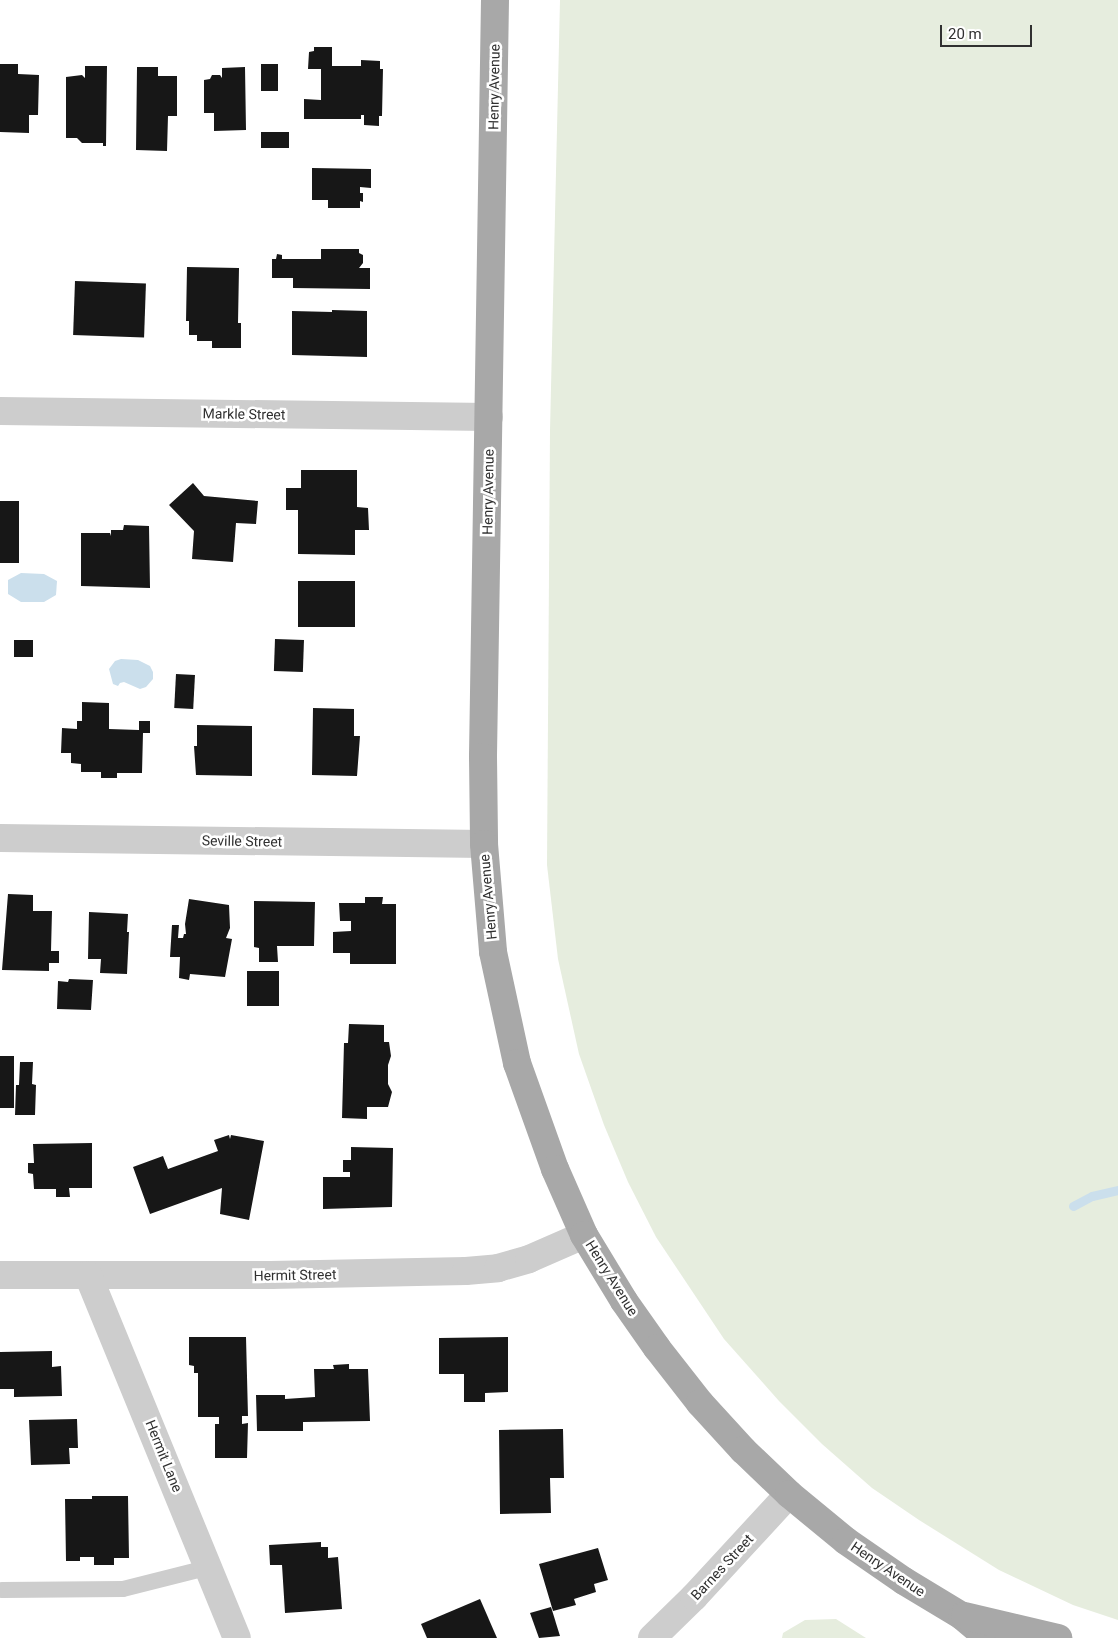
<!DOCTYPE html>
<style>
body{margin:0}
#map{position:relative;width:1118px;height:1638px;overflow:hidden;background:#fff;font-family:Roboto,sans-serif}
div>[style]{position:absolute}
.green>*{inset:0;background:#e6edde}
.water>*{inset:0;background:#cbdfec}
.stream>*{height:9px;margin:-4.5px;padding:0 4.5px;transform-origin:4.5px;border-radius:4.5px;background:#cbdfec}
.building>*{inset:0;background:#171717;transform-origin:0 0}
.lane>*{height:16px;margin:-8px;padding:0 8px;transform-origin:8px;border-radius:8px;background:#cdcdcd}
.street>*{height:28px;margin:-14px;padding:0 14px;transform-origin:14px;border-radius:14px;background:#cdcdcd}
.primary>*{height:28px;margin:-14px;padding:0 14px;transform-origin:14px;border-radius:14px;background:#a8a8a8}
span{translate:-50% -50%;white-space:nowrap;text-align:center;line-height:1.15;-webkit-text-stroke:5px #fff;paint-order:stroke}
.street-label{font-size:14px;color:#303030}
.scale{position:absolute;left:940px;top:25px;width:92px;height:22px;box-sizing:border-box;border:2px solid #303030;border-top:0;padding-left:6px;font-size:15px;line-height:18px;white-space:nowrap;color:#303030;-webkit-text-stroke:4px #fff;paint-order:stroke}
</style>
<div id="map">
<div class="green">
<div style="clip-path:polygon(560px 0,1118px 0,1118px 1620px,1073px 1605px,999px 1570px,919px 1520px,872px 1488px,822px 1444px,779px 1401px,724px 1339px,656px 1237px,628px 1182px,604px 1125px,579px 1054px,558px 959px,547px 865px,550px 431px)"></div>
<div style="clip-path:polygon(836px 1619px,866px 1638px,782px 1638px,783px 1633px,805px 1620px)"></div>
</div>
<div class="water">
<div style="clip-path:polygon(21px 573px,44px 574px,57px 581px,56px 595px,44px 602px,21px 602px,8px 594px,8px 580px)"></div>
<div style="clip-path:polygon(121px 659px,138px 660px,150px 666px,153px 672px,153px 679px,146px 687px,140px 689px,124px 682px,120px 683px,118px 686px,113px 684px,109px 669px,115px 661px)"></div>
</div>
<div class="stream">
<div style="left:1073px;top:1206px;width:21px;rotate:-28deg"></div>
<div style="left:1092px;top:1196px;width:27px;rotate:-13deg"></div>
</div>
<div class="building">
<div style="clip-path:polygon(314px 47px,332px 47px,332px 66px,361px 66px,361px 60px,380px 61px,380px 69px,383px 69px,382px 116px,379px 116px,379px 126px,364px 125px,364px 115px,361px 115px,361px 119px,304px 119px,304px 99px,321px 100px,321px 69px,308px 69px,309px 52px,314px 51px)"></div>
<div style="clip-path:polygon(0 64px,18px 64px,18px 74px,39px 75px,38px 115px,29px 115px,29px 133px,0 132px)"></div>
<div style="left:261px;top:64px;width:17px;height:27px"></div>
<div style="clip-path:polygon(85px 66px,107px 66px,106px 146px,103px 146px,103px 143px,82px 143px,77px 138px,66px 138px,66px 77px,82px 75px,85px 78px)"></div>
<div style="clip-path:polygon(137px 67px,158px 67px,158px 76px,177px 76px,177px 116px,168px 116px,167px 151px,136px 150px)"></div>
<div style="clip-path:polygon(245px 67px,246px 130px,214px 131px,214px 113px,204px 113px,204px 80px,210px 79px,212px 75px,220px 75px,222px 78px,222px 68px)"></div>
<div style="left:261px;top:132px;width:28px;height:16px"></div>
<div style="clip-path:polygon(312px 168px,371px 169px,371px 188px,360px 187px,360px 193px,363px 193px,363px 202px,360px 201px,360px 208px,328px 208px,328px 200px,312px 200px)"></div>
<div style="clip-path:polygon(321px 249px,359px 249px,359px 253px,363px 255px,363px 263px,359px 268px,370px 268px,370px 289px,293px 288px,293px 278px,272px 278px,272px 259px,276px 259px,277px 254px,282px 255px,282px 259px,321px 259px)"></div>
<div style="clip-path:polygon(187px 267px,239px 268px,238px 323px,241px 323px,241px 348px,212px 348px,212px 341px,197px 341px,197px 335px,189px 335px,189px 321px,186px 321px)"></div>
<div style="left:75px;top:281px;width:71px;height:54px;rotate:2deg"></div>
<div style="clip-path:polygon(332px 310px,367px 311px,367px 357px,292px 355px,292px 311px,332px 312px)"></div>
<div style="clip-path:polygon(301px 470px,357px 470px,357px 507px,368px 508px,369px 530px,355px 530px,355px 555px,298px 554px,298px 510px,286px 510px,286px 488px,301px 488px)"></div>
<div style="clip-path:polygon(193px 483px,204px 496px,258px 501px,256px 524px,236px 523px,233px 562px,192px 559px,194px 531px,169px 505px)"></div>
<div style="left:0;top:501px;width:19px;height:62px"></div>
<div style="clip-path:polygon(124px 525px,149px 526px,150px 588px,81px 586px,81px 533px,110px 533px,111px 536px,111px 530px,123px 530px)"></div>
<div style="left:298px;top:581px;width:57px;height:46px"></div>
<div style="left:275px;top:639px;width:29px;height:32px;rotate:2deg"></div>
<div style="left:14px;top:640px;width:19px;height:17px"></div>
<div style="left:176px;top:674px;width:19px;height:34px;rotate:3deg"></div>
<div style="clip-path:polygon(82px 702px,109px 703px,109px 729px,139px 730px,139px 721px,150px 721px,150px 733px,143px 733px,142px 773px,117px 773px,117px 778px,101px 778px,101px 772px,81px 772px,81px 764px,71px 763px,71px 753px,61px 753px,62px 728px,77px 729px,77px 721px,82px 721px)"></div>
<div style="clip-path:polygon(313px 708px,354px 709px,354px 736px,360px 736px,357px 776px,312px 775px)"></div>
<div style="clip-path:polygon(197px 725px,252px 726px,252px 776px,196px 775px,194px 746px,197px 746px)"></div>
<div style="clip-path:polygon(8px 894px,33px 895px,33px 911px,52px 911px,51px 951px,59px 951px,59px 963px,49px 963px,49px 971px,2px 970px)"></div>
<div style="clip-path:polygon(365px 897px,383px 897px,382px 904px,396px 904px,396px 964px,350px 964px,350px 953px,333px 953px,333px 932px,351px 931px,351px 921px,340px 921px,339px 903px,365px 903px)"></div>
<div style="clip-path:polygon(189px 899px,229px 905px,230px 928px,226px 938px,232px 939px,225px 977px,190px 974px,189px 980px,179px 978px,180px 957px,170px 957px,172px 925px,179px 925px,178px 938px,183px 938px,184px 934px,186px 934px,185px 924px)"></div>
<div style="clip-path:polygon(254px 901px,315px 902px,314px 946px,277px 946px,278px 962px,259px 962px,259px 948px,254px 947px)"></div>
<div style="clip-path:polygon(89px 912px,128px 914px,127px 932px,129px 932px,127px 974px,100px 973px,101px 959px,88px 959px)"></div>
<div style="left:247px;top:971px;width:32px;height:35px"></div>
<div style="clip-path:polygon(69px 979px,93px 980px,91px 1010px,57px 1009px,58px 981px,68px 982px)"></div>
<div style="clip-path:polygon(349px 1024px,384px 1025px,384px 1042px,389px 1042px,391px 1056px,388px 1065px,388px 1084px,392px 1092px,388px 1107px,367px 1107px,367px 1119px,342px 1118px,344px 1043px,348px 1043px)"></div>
<div style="left:0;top:1056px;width:14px;height:52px"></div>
<div style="clip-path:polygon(20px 1062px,33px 1062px,32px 1084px,36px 1085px,35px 1115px,15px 1115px,16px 1085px,19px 1085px)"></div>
<div style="clip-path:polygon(229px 1135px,230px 1139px,231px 1135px,264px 1141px,249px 1220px,220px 1214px,222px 1188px,150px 1214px,133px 1167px,163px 1156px,168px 1169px,218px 1151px,214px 1140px)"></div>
<div style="clip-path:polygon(92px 1143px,92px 1188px,69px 1188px,70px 1197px,56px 1197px,56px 1189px,34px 1189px,33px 1174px,28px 1173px,28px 1163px,34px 1163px,33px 1144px)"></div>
<div style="clip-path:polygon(351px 1147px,393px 1148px,392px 1207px,323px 1209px,323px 1177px,350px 1177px,350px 1172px,343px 1172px,343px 1160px,351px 1160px)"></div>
<div style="clip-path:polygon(189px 1337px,246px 1337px,248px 1416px,242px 1416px,242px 1424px,248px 1423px,247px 1458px,215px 1458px,215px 1424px,219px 1424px,219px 1417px,198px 1417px,198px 1373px,194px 1373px,194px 1366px,189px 1365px)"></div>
<div style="clip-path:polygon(508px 1337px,508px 1392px,485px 1393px,485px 1402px,464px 1402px,464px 1374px,439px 1374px,439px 1338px)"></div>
<div style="clip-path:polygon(52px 1351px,52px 1367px,61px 1366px,62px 1396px,14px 1397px,14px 1389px,0 1389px,0 1352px)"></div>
<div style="clip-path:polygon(349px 1364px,349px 1369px,368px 1369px,370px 1421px,303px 1422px,303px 1431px,257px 1431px,256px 1395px,285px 1395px,285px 1399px,315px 1397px,314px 1369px,334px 1369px,333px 1365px)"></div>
<div style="clip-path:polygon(77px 1419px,78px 1448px,69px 1448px,70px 1464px,31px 1465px,29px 1420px)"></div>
<div style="clip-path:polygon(563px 1429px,564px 1478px,550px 1478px,551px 1513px,500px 1514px,499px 1430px)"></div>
<div style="clip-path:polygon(92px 1496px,128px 1496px,129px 1558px,114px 1558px,114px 1565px,94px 1565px,94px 1557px,80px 1557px,80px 1561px,66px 1561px,65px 1499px,92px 1499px)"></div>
<div style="clip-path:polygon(321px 1542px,321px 1547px,328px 1547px,328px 1558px,338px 1557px,342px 1609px,285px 1613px,282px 1565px,270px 1565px,269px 1545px)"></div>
<div style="clip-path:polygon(598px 1548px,608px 1580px,594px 1584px,596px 1592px,574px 1599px,576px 1605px,553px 1611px,539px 1564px)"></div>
<div style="clip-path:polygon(480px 1599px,497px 1638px,427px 1638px,421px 1624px)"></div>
<div style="clip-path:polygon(551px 1607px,560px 1636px,539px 1638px,530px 1613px)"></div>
</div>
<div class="lane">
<div style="left:2px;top:1590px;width:121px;rotate:-0.5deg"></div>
<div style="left:123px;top:1589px;width:90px;rotate:-14.2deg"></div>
</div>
<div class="street">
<div style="left:0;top:411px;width:489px;rotate:0.7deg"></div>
<div style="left:0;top:838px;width:484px;rotate:0.7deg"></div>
<div style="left:0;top:1275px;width:271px"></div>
<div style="left:271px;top:1275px;width:195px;rotate:-1.2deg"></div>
<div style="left:466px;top:1271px;width:32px;rotate:-5deg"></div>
<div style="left:498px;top:1268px;width:32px;rotate:-16deg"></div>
<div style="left:529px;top:1259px;width:60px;rotate:-23.6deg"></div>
<div style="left:88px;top:1275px;width:392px;rotate:67.7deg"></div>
<div style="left:652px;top:1638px;width:59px;rotate:-44.3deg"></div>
<div style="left:694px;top:1597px;width:140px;rotate:-47.3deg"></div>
</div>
<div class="primary">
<div style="left:495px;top:0;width:757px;rotate:90.91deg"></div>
<div style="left:483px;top:757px;width:87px;rotate:89.3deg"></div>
<div style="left:484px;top:844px;width:108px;rotate:85.2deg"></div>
<div style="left:493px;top:952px;width:114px;rotate:77.8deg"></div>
<div style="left:517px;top:1063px;width:113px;rotate:70.3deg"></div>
<div style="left:555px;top:1169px;width:72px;rotate:66.3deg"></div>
<div style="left:584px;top:1235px;width:77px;rotate:58.8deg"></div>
<div style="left:624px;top:1301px;width:57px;rotate:54.9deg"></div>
<div style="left:657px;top:1348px;width:70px;rotate:52deg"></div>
<div style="left:700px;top:1403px;width:64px;rotate:47.5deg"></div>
<div style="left:743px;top:1450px;width:64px;rotate:43.7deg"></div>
<div style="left:789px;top:1494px;width:74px;rotate:39.5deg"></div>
<div style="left:846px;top:1541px;width:70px;rotate:34.6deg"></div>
<div style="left:904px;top:1581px;width:68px;rotate:31.1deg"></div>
<div style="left:962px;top:1616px;width:34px;rotate:40deg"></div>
<div style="left:965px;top:1616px;width:96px;rotate:13.3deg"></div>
</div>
<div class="street-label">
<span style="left:494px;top:87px;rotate:-89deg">Henry Avenue</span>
<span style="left:244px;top:414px;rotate:1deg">Markle Street</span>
<span style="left:488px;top:492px;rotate:-89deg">Henry Avenue</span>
<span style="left:242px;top:841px;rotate:1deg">Seville Street</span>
<span style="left:488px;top:897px;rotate:-95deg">Henry Avenue</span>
<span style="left:295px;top:1275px;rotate:-1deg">Hermit Street</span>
<span style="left:612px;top:1278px;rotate:58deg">Henry Avenue</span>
<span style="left:164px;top:1456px;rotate:68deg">Hermit Lane</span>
<span style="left:722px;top:1567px;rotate:-47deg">Barnes Street</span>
<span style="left:888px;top:1569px;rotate:34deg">Henry Avenue</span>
</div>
<div class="scale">20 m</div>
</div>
